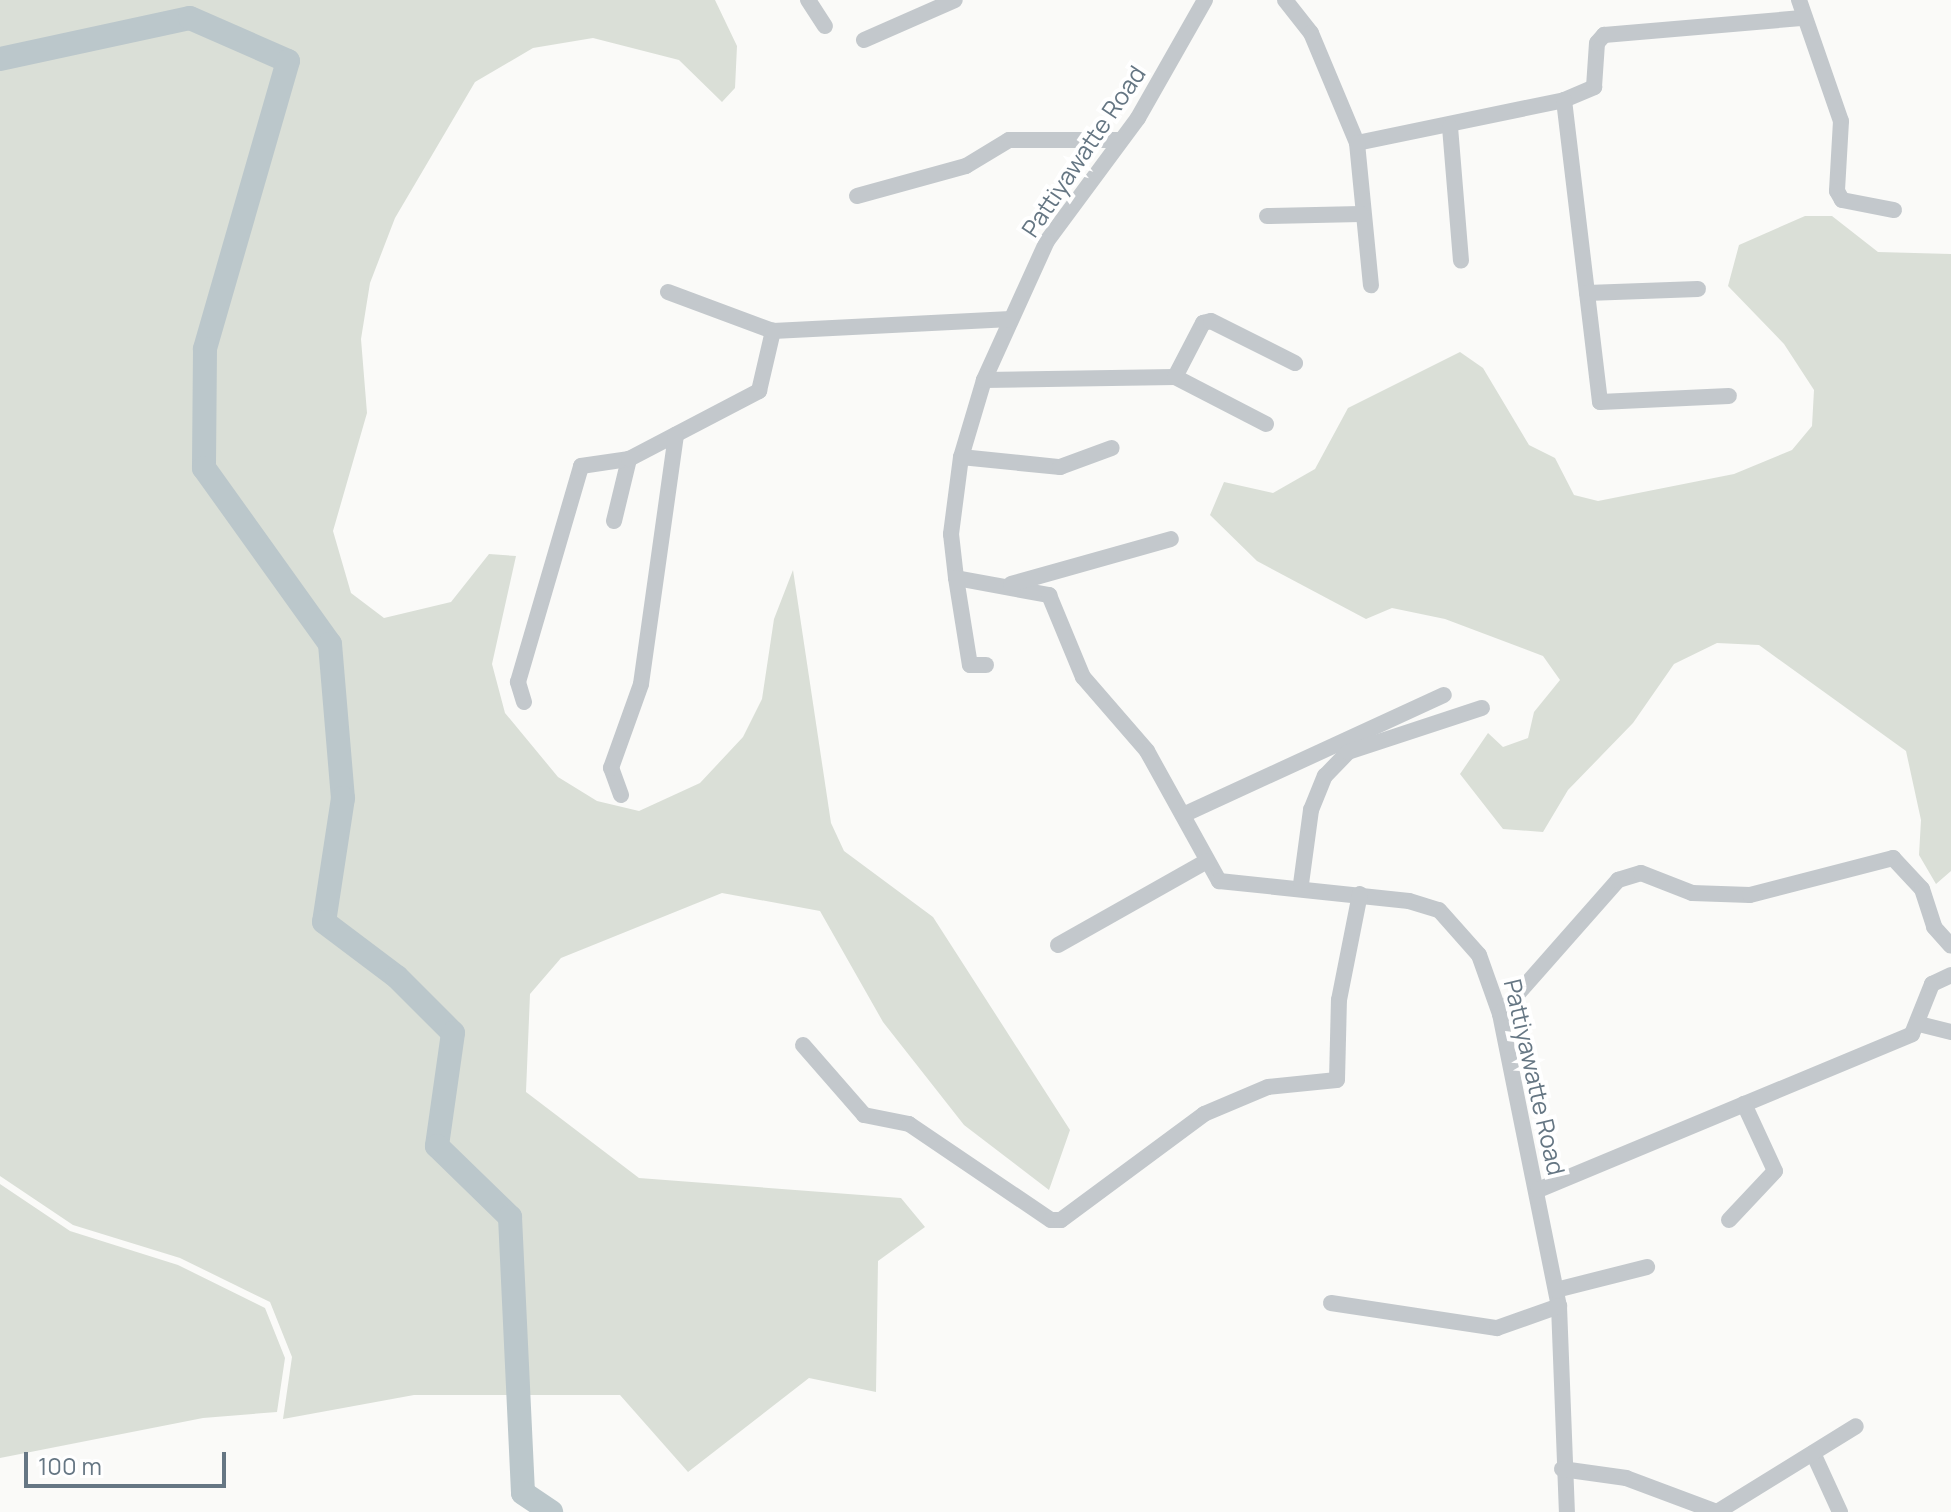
<!DOCTYPE html>
<style>
body{margin:0}
#map{position:relative;width:1951px;height:1512px;overflow:hidden;background:#fafaf8;font-family:Manrope,sans-serif}
div>[style]{position:absolute}
.green>*{inset:0;background:#dadfd7}
.river>*{height:24px;margin:-12px;padding:0 12px;transform-origin:12px;border-radius:12px;background:#bbc7cb}
.minor>*{height:16px;margin:-8px;padding:0 8px;transform-origin:8px;border-radius:8px;background:#c3c8cc}
span{translate:-50% -50%;white-space:nowrap;text-align:center;line-height:1.15;-webkit-text-stroke:8px #fff;paint-order:stroke}
.street-label{font-size:24px;color:#657683}
.scale{position:absolute;left:24px;top:1452px;width:202px;height:36px;box-sizing:border-box;border:4px solid #657683;border-top:0;padding-left:10px;font-size:24px;line-height:28px;white-space:nowrap;color:#657683;-webkit-text-stroke:6px #fff;paint-order:stroke}
</style>
<div id="map">
<div class="green">
<div style="clip-path:polygon(0 0,715px 0,737px 46px,735px 88px,722px 102px,679px 60px,593px 38px,533px 48px,475px 82px,395px 218px,370px 283px,361px 339px,367px 413px,333px 531px,351px 593px,384px 618px,451px 602px,489px 554px,516px 556px,492px 664px,505px 713px,558px 777px,597px 801px,639px 811px,700px 783px,743px 737px,762px 699px,774px 619px,793px 570px,831px 823px,844px 851px,933px 917px,1070px 1130px,1049px 1190px,964px 1125px,883px 1022px,820px 911px,722px 893px,561px 958px,530px 994px,526px 1092px,639px 1178px,901px 1198px,925px 1227px,878px 1261px,876px 1392px,809px 1378px,688px 1472px,620px 1395px,414px 1395px,283px 1419px,292px 1357px,270px 1302px,180px 1258px,73px 1225px,0 1176px)"></div>
<div style="clip-path:polygon(1805px 216px,1832px 216px,1878px 252px,1951px 254px,1951px 871px,1936px 884px,1919px 855px,1921px 820px,1906px 751px,1759px 645px,1717px 643px,1674px 664px,1633px 723px,1568px 790px,1543px 832px,1503px 829px,1460px 774px,1488px 733px,1503px 747px,1528px 738px,1534px 712px,1560px 680px,1543px 656px,1445px 619px,1392px 608px,1366px 619px,1257px 561px,1210px 515px,1224px 482px,1273px 493px,1315px 469px,1348px 408px,1460px 352px,1483px 368px,1529px 445px,1555px 458px,1574px 495px,1598px 501px,1734px 474px,1792px 450px,1812px 426px,1814px 390px,1784px 344px,1728px 286px,1739px 245px)"></div>
<div style="clip-path:polygon(0 1184px,70px 1231px,178px 1265px,265px 1308px,285px 1358px,277px 1412px,203px 1418px,0 1458px)"></div>
</div>
<div class="river">
<div style="left:0;top:59px;width:194px;rotate:-12.2deg"></div>
<div style="left:190px;top:18px;width:107px;rotate:23.7deg"></div>
<div style="left:288px;top:61px;width:300px;rotate:106.1deg"></div>
<div style="left:205px;top:349px;width:119px;rotate:90.5deg"></div>
<div style="left:204px;top:468px;width:216px;rotate:54.4deg"></div>
<div style="left:330px;top:644px;width:155px;rotate:85.2deg"></div>
<div style="left:343px;top:798px;width:125px;rotate:98.7deg"></div>
<div style="left:324px;top:922px;width:91px;rotate:37deg"></div>
<div style="left:397px;top:977px;width:79px;rotate:45deg"></div>
<div style="left:453px;top:1033px;width:114px;rotate:98.1deg"></div>
<div style="left:437px;top:1146px;width:102px;rotate:44.2deg"></div>
<div style="left:510px;top:1217px;width:276px;rotate:87.3deg"></div>
<div style="left:523px;top:1493px;width:34px;rotate:34deg"></div>
</div>
<div class="minor">
<div style="left:808px;top:0;width:31px;rotate:57deg"></div>
<div style="left:1205px;top:0;width:136px;rotate:119.6deg"></div>
<div style="left:1138px;top:118px;width:153px;rotate:126.5deg"></div>
<div style="left:1047px;top:241px;width:153px;rotate:114.4deg"></div>
<div style="left:984px;top:380px;width:80px;rotate:106.6deg"></div>
<div style="left:961px;top:457px;width:78px;rotate:97.4deg"></div>
<div style="left:951px;top:534px;width:44px;rotate:83.5deg"></div>
<div style="left:956px;top:578px;width:95px;rotate:10.4deg"></div>
<div style="left:1049px;top:595px;width:89px;rotate:67.5deg"></div>
<div style="left:1083px;top:677px;width:98px;rotate:49.1deg"></div>
<div style="left:1147px;top:751px;width:149px;rotate:61deg"></div>
<div style="left:1219px;top:881px;width:191px;rotate:6deg"></div>
<div style="left:1409px;top:901px;width:31px;rotate:17deg"></div>
<div style="left:1439px;top:910px;width:60px;rotate:48.4deg"></div>
<div style="left:1479px;top:955px;width:63px;rotate:70.4deg"></div>
<div style="left:1500px;top:1014px;width:298px;rotate:78.6deg"></div>
<div style="left:1559px;top:1306px;width:206px;rotate:87.8deg"></div>
<div style="left:1285px;top:0;width:42px;rotate:51.8deg"></div>
<div style="left:1311px;top:33px;width:119px;rotate:67.3deg"></div>
<div style="left:1357px;top:143px;width:211px;rotate:-11.7deg"></div>
<div style="left:1564px;top:100px;width:33px;rotate:-23deg"></div>
<div style="left:1594px;top:87px;width:44px;rotate:-86.1deg"></div>
<div style="left:1597px;top:43px;width:11px;rotate:-49deg"></div>
<div style="left:1604px;top:35px;width:201px;rotate:-4.9deg"></div>
<div style="left:1799px;top:0;width:128px;rotate:70.9deg"></div>
<div style="left:1841px;top:121px;width:70px;rotate:93.3deg"></div>
<div style="left:1837px;top:191px;width:10px;rotate:61deg"></div>
<div style="left:1842px;top:200px;width:53px;rotate:10.9deg"></div>
<div style="left:864px;top:40px;width:99px;rotate:-23.7deg"></div>
<div style="left:1564px;top:100px;width:304px;rotate:83.2deg"></div>
<div style="left:1600px;top:402px;width:129px;rotate:-2.7deg"></div>
<div style="left:1450px;top:127px;width:134px;rotate:85.3deg"></div>
<div style="left:1357px;top:143px;width:143px;rotate:84.4deg"></div>
<div style="left:857px;top:196px;width:113px;rotate:-15.4deg"></div>
<div style="left:966px;top:166px;width:50px;rotate:-31.2deg"></div>
<div style="left:1009px;top:140px;width:111px"></div>
<div style="left:1267px;top:216px;width:94px;rotate:-1.2deg"></div>
<div style="left:668px;top:292px;width:112px;rotate:20.4deg"></div>
<div style="left:1587px;top:293px;width:111px;rotate:-2.1deg"></div>
<div style="left:984px;top:380px;width:191px;rotate:-0.9deg"></div>
<div style="left:1266px;top:424px;width:102px;rotate:-152.7deg"></div>
<div style="left:1175px;top:377px;width:61px;rotate:-62.6deg"></div>
<div style="left:1203px;top:323px;width:8px;rotate:-14deg"></div>
<div style="left:1211px;top:321px;width:94px;rotate:26.6deg"></div>
<div style="left:961px;top:457px;width:100px;rotate:5.8deg"></div>
<div style="left:1060px;top:467px;width:55px;rotate:-20.1deg"></div>
<div style="left:614px;top:521px;width:64px;rotate:-76.4deg"></div>
<div style="left:956px;top:578px;width:88px;rotate:80.9deg"></div>
<div style="left:970px;top:665px;width:16px"></div>
<div style="left:1011px;top:584px;width:166px;rotate:-15.7deg"></div>
<div style="left:524px;top:702px;width:21px;rotate:-107deg"></div>
<div style="left:518px;top:682px;width:225px;rotate:-73.7deg"></div>
<div style="left:581px;top:466px;width:49px;rotate:-8.3deg"></div>
<div style="left:629px;top:459px;width:147px;rotate:-27.6deg"></div>
<div style="left:759px;top:391px;width:62px;rotate:-76.9deg"></div>
<div style="left:773px;top:331px;width:238px;rotate:-2.9deg"></div>
<div style="left:621px;top:795px;width:29px;rotate:-110deg"></div>
<div style="left:611px;top:768px;width:89px;rotate:-70.3deg"></div>
<div style="left:641px;top:684px;width:252px;rotate:-82deg"></div>
<div style="left:1183px;top:815px;width:287px;rotate:-24.7deg"></div>
<div style="left:1301px;top:884px;width:75px;rotate:-82.3deg"></div>
<div style="left:1311px;top:810px;width:37px;rotate:-68deg"></div>
<div style="left:1325px;top:776px;width:33px;rotate:-46deg"></div>
<div style="left:1348px;top:752px;width:141px;rotate:-18.2deg"></div>
<div style="left:1058px;top:945px;width:171px;rotate:-29.4deg"></div>
<div style="left:1500px;top:1014px;width:179px;rotate:-48.6deg"></div>
<div style="left:1618px;top:880px;width:24px;rotate:-17deg"></div>
<div style="left:1641px;top:873px;width:55px;rotate:21.4deg"></div>
<div style="left:1692px;top:893px;width:58px;rotate:2deg"></div>
<div style="left:1750px;top:895px;width:148px;rotate:-14.5deg"></div>
<div style="left:1893px;top:858px;width:42px;rotate:46.9deg"></div>
<div style="left:1922px;top:889px;width:40px;rotate:72deg"></div>
<div style="left:1934px;top:927px;width:25px;rotate:48deg"></div>
<div style="left:1919px;top:1024px;width:33px;rotate:14deg"></div>
<div style="left:803px;top:1045px;width:93px;rotate:48.9deg"></div>
<div style="left:864px;top:1115px;width:46px;rotate:11.3deg"></div>
<div style="left:909px;top:1124px;width:171px;rotate:34.1deg"></div>
<div style="left:1051px;top:1220px;width:10px"></div>
<div style="left:1061px;top:1220px;width:178px;rotate:-36.5deg"></div>
<div style="left:1204px;top:1114px;width:69px;rotate:-22.9deg"></div>
<div style="left:1268px;top:1087px;width:69px;rotate:-5.8deg"></div>
<div style="left:1337px;top:1080px;width:80px;rotate:-88.6deg"></div>
<div style="left:1339px;top:1000px;width:108px;rotate:-78.8deg"></div>
<div style="left:1538px;top:1190px;width:405px;rotate:-22.6deg"></div>
<div style="left:1912px;top:1034px;width:54px;rotate:-68.2deg"></div>
<div style="left:1932px;top:984px;width:21px;rotate:-25deg"></div>
<div style="left:1729px;top:1220px;width:67px;rotate:-46.8deg"></div>
<div style="left:1775px;top:1171px;width:74px;rotate:-114.8deg"></div>
<div style="left:1556px;top:1290px;width:94px;rotate:-14.2deg"></div>
<div style="left:1331px;top:1303px;width:168px;rotate:8.6deg"></div>
<div style="left:1497px;top:1328px;width:66px;rotate:-19.5deg"></div>
<div style="left:1813px;top:1453px;width:65px;rotate:65.4deg"></div>
<div style="left:1562px;top:1469px;width:65px;rotate:8deg"></div>
<div style="left:1626px;top:1478px;width:97px;rotate:20.5deg"></div>
<div style="left:1717px;top:1512px;width:163px;rotate:-31.7deg"></div>
</div>
<div class="street-label">
<span style="left:1083px;top:151px;rotate:-56deg">Pattiyawatte Road</span>
<span style="left:1535px;top:1077px;rotate:77deg">Pattiyawatte Road</span>
</div>
<div class="scale">100 m</div>
</div>
